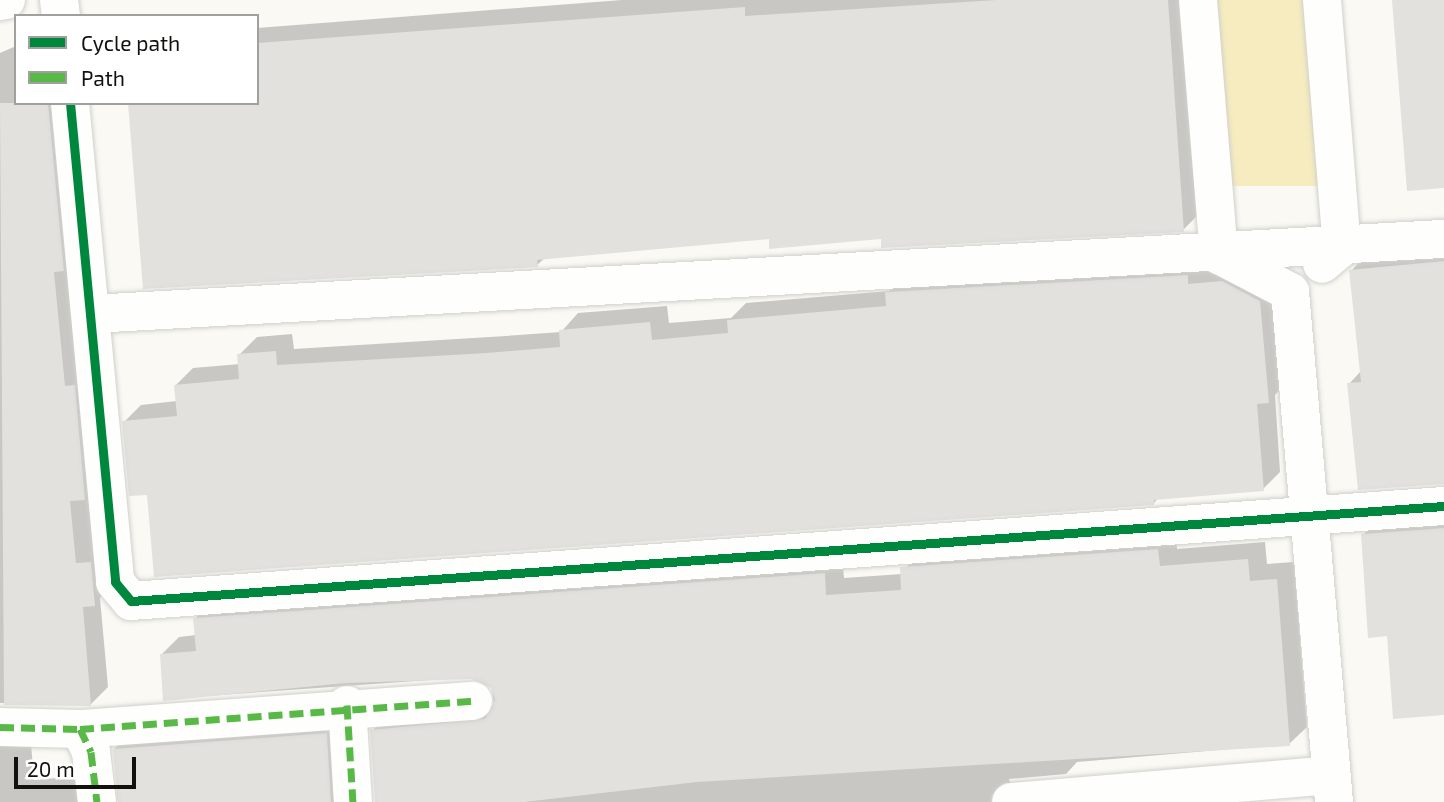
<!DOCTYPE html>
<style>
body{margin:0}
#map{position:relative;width:1444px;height:802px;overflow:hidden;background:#faf9f4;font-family:"Exo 2",sans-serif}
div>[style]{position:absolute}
.green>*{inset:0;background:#f7ecbf;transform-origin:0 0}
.shadow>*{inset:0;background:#0003}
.building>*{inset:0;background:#e2e1de}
.roads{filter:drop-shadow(0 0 2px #d0d0cc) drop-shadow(0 0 2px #d0d0cc)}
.minor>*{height:38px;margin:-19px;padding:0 19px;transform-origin:19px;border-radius:19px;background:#fefefd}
.quiet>*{height:7px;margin-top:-3.5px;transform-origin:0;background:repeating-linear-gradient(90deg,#58b947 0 14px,transparent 0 21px)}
.cycleway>*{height:9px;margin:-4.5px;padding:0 4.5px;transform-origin:4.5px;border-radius:4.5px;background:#00873e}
span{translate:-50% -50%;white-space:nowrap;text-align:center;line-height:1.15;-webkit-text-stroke:5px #fff;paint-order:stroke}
.legend{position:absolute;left:14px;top:14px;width:245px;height:91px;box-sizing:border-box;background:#fff;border:2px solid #a0a09f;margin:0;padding:9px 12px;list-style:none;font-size:21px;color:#11110e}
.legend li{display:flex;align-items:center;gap:14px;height:35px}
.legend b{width:35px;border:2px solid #a0a09f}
.scale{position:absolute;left:14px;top:757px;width:122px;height:32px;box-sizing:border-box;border:4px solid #11110e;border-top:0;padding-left:9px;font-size:21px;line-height:24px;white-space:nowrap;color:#11110e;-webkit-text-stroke:5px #fff;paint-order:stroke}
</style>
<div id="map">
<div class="green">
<div style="left:1209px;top:0;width:112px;height:186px"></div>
</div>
<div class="shadow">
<div style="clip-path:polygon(622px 0,1187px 0,1202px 211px,1183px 230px,770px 237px,545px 258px,537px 265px,257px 103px,257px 28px)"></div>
<div style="clip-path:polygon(16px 46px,16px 103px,67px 103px,112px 587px,100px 598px,108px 687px,90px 705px,0 703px,0 53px)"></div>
<div style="clip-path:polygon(1444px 247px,1444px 483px,1349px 384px,1361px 371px,1351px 271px,1367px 254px)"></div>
<div style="clip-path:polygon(1204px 259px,1277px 284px,1285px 384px,1275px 395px,1280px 472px,1263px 489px,1159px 497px,1154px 503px,149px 493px,124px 422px,141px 405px,177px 401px,176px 385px,193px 368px,240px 364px,239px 355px,257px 337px,292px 334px,294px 349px,506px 336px,561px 332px,578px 313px,667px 306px,669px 323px,731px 318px,746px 303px,889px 291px,904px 275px)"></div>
<div style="clip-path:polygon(1444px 513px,1444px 714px,1389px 635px,1363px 535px,1379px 518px)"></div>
<div style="clip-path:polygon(1175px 532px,1177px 549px,1265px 542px,1267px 564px,1294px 562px,1307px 727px,1289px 744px,1077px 762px,1066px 774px,1009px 779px,1017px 802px,376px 802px,372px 731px,390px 713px,494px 706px,492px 687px,472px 677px,165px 699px,161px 655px,179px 637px,196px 635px,195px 619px,212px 601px,842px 556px,844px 578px,902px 574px,919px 550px)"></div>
<div style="clip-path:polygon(344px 717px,359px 802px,118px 802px,114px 749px,132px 732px)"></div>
<div style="clip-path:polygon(0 718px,30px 732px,34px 780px,91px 775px,103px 802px,0 802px)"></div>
</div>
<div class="building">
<div style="clip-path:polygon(996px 0,1168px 0,1184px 232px,881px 248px,881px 239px,769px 249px,769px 239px,537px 260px,538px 267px,522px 268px,143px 289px,128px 103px,257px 103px,257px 43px,745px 7px,745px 16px)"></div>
<div style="clip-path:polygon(1392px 0,1444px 0,1444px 188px,1407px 191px)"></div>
<div style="clip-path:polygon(0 103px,48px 103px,64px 271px,54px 272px,65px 386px,75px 385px,85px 500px,70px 501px,76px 563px,91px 562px,95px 606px,83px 607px,91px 706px,4px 705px)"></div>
<div style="clip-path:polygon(1444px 261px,1444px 484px,1358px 490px,1347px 383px,1361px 382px,1349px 270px)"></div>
<div style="clip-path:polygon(1188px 275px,1188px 284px,1222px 281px,1260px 301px,1269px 403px,1257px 404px,1264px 491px,1154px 500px,1154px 505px,154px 577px,147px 495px,129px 496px,122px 421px,177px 416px,174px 385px,239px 379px,237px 354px,276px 351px,277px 365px,487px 353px,560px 347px,559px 330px,650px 322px,652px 340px,728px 333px,727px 320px,886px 306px,885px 292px)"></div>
<div style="clip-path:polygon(1444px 528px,1444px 715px,1393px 719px,1387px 636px,1368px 638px,1361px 534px)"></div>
<div style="clip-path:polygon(1158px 549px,1160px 566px,1248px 559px,1250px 581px,1277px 579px,1290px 746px,697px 782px,524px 802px,375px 802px,370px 730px,485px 719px,495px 700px,491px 688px,471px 679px,346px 683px,163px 701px,160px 654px,196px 651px,193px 618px,825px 573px,826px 595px,901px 590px,900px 567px)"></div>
<div style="clip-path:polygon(327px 733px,331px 802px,118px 802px,113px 749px)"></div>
</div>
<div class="roads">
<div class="minor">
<div style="left:59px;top:0;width:16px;rotate:83deg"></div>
<div style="left:1198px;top:0;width:256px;rotate:85.3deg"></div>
<div style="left:1219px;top:255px;width:80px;rotate:27.5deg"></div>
<div style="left:1322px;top:0;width:248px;rotate:85.4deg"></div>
<div style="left:1342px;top:247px;width:26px;rotate:140deg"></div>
<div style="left:0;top:1px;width:6px;rotate:-9deg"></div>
<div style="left:70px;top:103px;width:481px;rotate:84.6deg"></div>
<div style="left:115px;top:582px;width:25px;rotate:50deg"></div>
<div style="left:131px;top:601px;width:1316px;rotate:-4.14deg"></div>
<div style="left:1290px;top:292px;width:512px;rotate:85.07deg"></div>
<div style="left:92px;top:314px;width:1354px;rotate:-3.18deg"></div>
<div style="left:347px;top:705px;width:97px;rotate:86.5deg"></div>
<div style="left:0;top:727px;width:80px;rotate:1.4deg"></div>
<div style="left:80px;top:729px;width:25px;rotate:64deg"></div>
<div style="left:91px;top:752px;width:50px;rotate:83.2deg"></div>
<div style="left:80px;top:729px;width:394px;rotate:-4.1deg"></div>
<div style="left:1011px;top:802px;width:320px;rotate:-4.8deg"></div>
</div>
</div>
<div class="quiet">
<div style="left:347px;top:705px;width:97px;rotate:86.5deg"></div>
<div style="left:0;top:727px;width:80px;rotate:1.4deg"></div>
<div style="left:80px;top:729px;width:25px;rotate:64deg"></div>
<div style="left:91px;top:752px;width:50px;rotate:83.2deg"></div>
<div style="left:80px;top:729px;width:394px;rotate:-4.1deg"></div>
</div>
<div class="cycleway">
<div style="left:70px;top:103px;width:481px;rotate:84.6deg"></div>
<div style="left:115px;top:582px;width:25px;rotate:50deg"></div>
<div style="left:131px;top:601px;width:1316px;rotate:-4.14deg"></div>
</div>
<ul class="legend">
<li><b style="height:9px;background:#00873e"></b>Cycle path</li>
<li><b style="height:9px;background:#58b947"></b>Path</li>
</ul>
<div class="scale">20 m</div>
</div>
